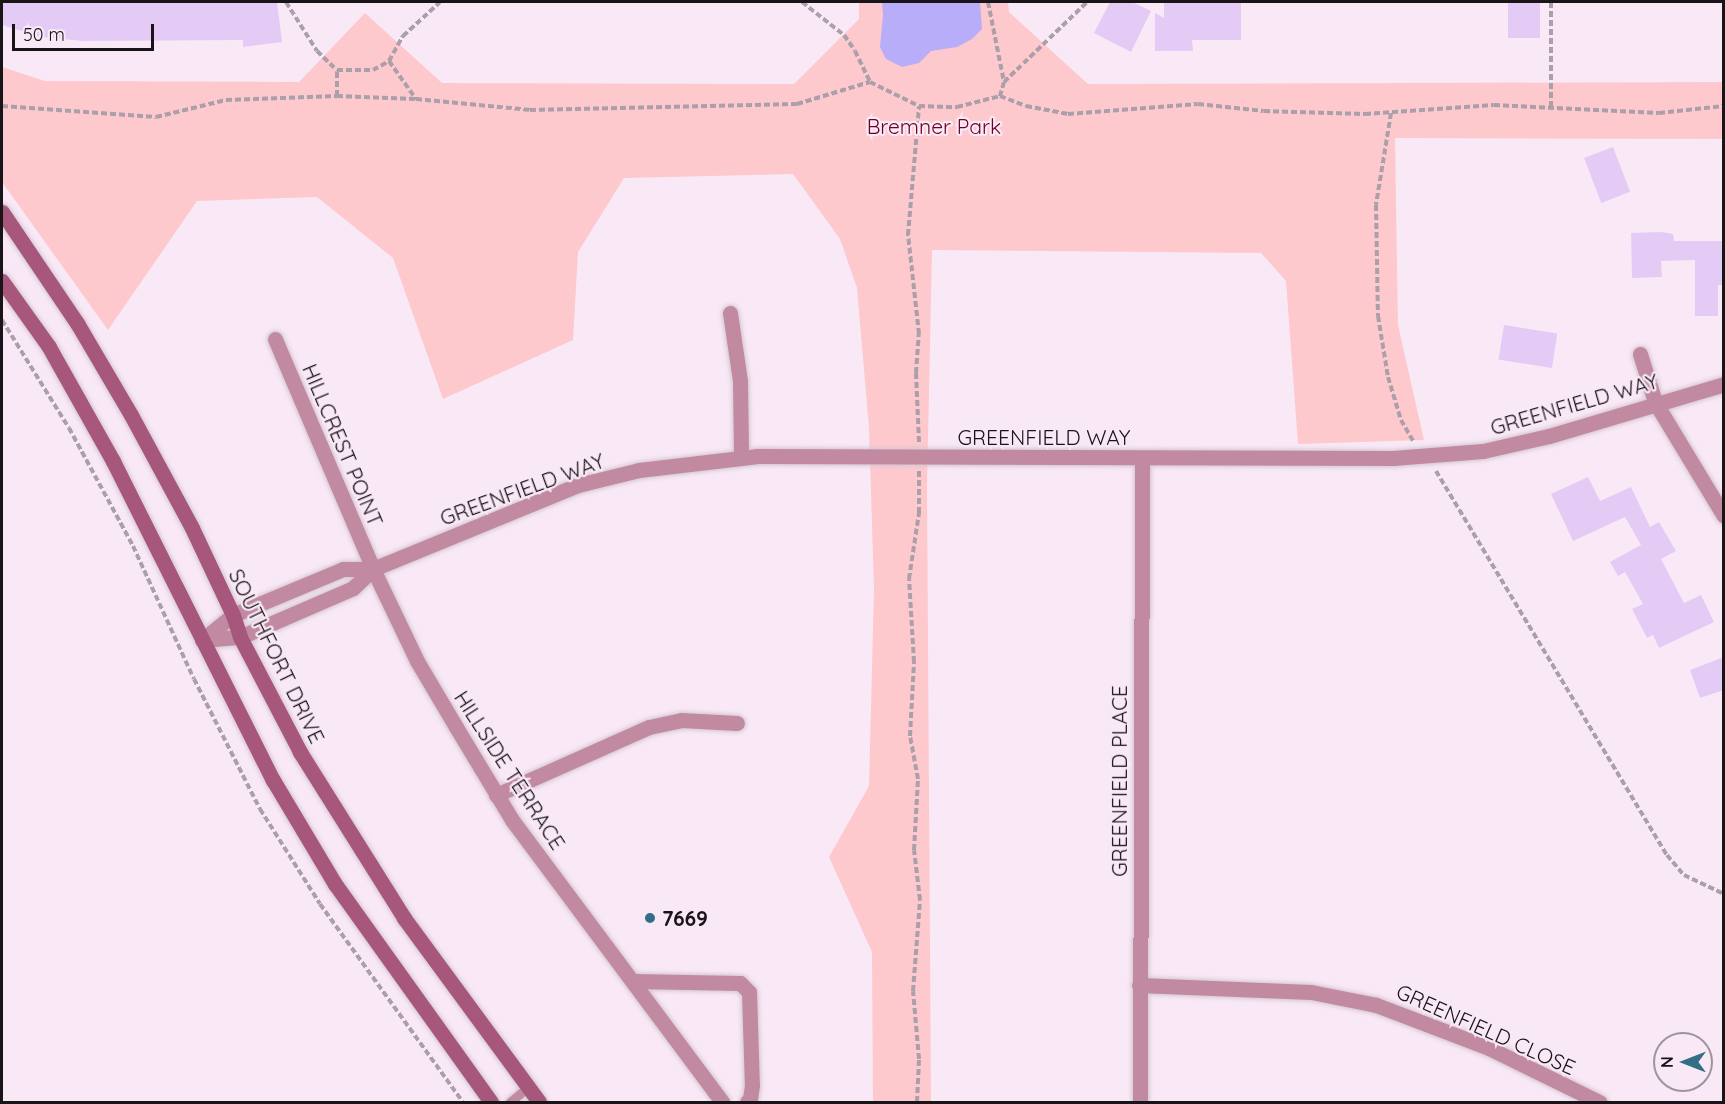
<!DOCTYPE html>
<style>
body{margin:0}
#map{position:relative;width:1725px;height:1104px;overflow:hidden;background:#f9e9f6;font-family:Quicksand,sans-serif}
div>[style]{position:absolute}
.green>*{inset:0;background:#fdc9cd}
.water>*{inset:0;background:#b8adf8}
.building>*{inset:0;background:#e4cbf5;transform-origin:0 0}
.path>*{height:4px;margin-top:-2px;transform-origin:0;background:repeating-linear-gradient(90deg,#ab9fa9 0 6px,transparent 0 9px)}
.roads{filter:drop-shadow(0 0 2px #d5c7d2) drop-shadow(0 0 2px #d5c7d2)}
.service>*{height:9px;margin:-4.5px;padding:0 4.5px;transform-origin:4.5px;border-radius:4.5px;background:#c18aa1}
.minor>*{height:15px;margin:-7.5px;padding:0 7.5px;transform-origin:7.5px;border-radius:7.5px;background:#c18aa1}
.tertiary>*{height:15px;margin:-7.5px;padding:0 7.5px;transform-origin:7.5px;border-radius:7.5px;background:#c18aa1}
.secondary>*{height:15px;margin:-7.5px;padding:0 7.5px;transform-origin:7.5px;border-radius:7.5px;background:#a6577b}
.dots>*{width:16px;height:16px;translate:-50% -50%;box-sizing:border-box;border:3px solid #f9e9f6;border-radius:50%}
span{translate:-50% -50%;white-space:nowrap;text-align:center;line-height:1.15;-webkit-text-stroke:4.5px #f9e9f6;paint-order:stroke}
.park-label{font-size:21px;color:#6d0123}
.street-label{font-size:21px;color:#191418}
.poi-label{font-size:21px;color:#191418;font-weight:700}
.left{translate:0 -50%;text-align:left}
.frame{position:absolute;inset:0;border:3px solid #191418;pointer-events:none}
.north{position:absolute;left:1653px;top:1032px;width:60px;height:60px;box-sizing:border-box;background:#f9e9f6;border:2px solid #9f949d;border-radius:50%;rotate:270deg;font-size:16px;font-weight:700;line-height:24px;text-align:center;color:#191418}
.north::after{content:'';display:block;margin:auto;width:21px;height:27px;background:#336d86;clip-path:polygon(50% 0,100% 100%,50% 72%,0 100%)}
.scale{position:absolute;left:12px;top:24px;width:142px;height:27px;box-sizing:border-box;border:3px solid #191418;border-top:0;padding-left:8px;font-size:18px;line-height:21px;white-space:nowrap;color:#191418;-webkit-text-stroke:4px #f9e9f6;paint-order:stroke}
</style>
<div id="map">
<div class="green">
<div style="clip-path:polygon(859px 2px,1008px 2px,1009px 12px,1088px 84px,1723px 82px,1724px 139px,1395px 138px,1398px 325px,1424px 440px,1298px 444px,1286px 281px,1261px 253px,932px 250px,927px 486px,931px 1102px,873px 1102px,872px 952px,829px 857px,869px 786px,874px 589px,869px 428px,857px 288px,840px 239px,793px 174px,624px 178px,578px 252px,573px 340px,443px 399px,393px 258px,317px 197px,197px 201px,108px 330px,2px 182px,2px 67px,45px 81px,299px 82px,365px 13px,442px 83px,794px 84px,859px 19px)"></div>
</div>
<div class="water">
<div style="clip-path:polygon(882px 2px,980px 2px,982px 29px,972px 39px,957px 47px,931px 51px,919px 63px,902px 67px,886px 59px,880px 47px,883px 15px)"></div>
</div>
<div class="building">
<div style="clip-path:polygon(2px 2px,277px 2px,282px 42px,243px 47px,243px 40px,83px 41px,41px 37px,2px 25px)"></div>
<div style="clip-path:polygon(1110px 2px,1132px 2px,1151px 11px,1131px 52px,1094px 33px)"></div>
<div style="clip-path:polygon(1164px 2px,1241px 2px,1241px 40px,1192px 40px,1193px 51px,1155px 51px,1155px 13px,1164px 18px)"></div>
<div style="left:1508px;top:2px;width:32px;height:36px"></div>
<div style="left:1613px;top:147px;width:48px;height:31px;rotate:69deg"></div>
<div style="clip-path:polygon(1661px 232px,1673px 234px,1674px 241px,1724px 241px,1724px 285px,1718px 285px,1718px 316px,1695px 316px,1695px 260px,1661px 261px,1662px 277px,1632px 278px,1631px 233px)"></div>
<div style="left:1504px;top:325px;width:54px;height:35px;rotate:9deg"></div>
<div style="clip-path:polygon(1588px 477px,1600px 501px,1631px 487px,1650px 527px,1659px 522px,1676px 551px,1661px 559px,1684px 603px,1701px 595px,1714px 622px,1659px 648px,1653px 635px,1647px 638px,1632px 609px,1643px 604px,1625px 572px,1618px 576px,1610px 562px,1641px 545px,1625px 517px,1573px 541px,1551px 494px)"></div>
<div style="clip-path:polygon(1724px 657px,1724px 690px,1700px 698px,1690px 670px)"></div>
</div>
<div class="path">
<div style="left:286px;top:2px;width:58px;rotate:57.7deg"></div>
<div style="left:317px;top:51px;width:28px;rotate:44deg"></div>
<div style="left:337px;top:70px;width:36px"></div>
<div style="left:373px;top:70px;width:18px;rotate:-29deg"></div>
<div style="left:389px;top:61px;width:47px;rotate:54.6deg"></div>
<div style="left:416px;top:99px;width:115px;rotate:5.5deg"></div>
<div style="left:530px;top:110px;width:267px;rotate:-1.3deg"></div>
<div style="left:797px;top:104px;width:76px;rotate:-16.8deg"></div>
<div style="left:870px;top:82px;width:55px;rotate:26.1deg"></div>
<div style="left:919px;top:106px;width:38px;rotate:2deg"></div>
<div style="left:957px;top:107px;width:44px;rotate:-14.3deg"></div>
<div style="left:1000px;top:96px;width:28px;rotate:21deg"></div>
<div style="left:1026px;top:106px;width:43px;rotate:10.8deg"></div>
<div style="left:1068px;top:114px;width:130px;rotate:-4.4deg"></div>
<div style="left:1198px;top:104px;width:66px;rotate:6.1deg"></div>
<div style="left:1264px;top:111px;width:101px;rotate:1.7deg"></div>
<div style="left:1365px;top:114px;width:129px;rotate:-4deg"></div>
<div style="left:1494px;top:105px;width:165px;rotate:2.8deg"></div>
<div style="left:1659px;top:113px;width:65px;rotate:-6.1deg"></div>
<div style="left:802px;top:2px;width:53px;rotate:38.2deg"></div>
<div style="left:844px;top:35px;width:19px;rotate:55deg"></div>
<div style="left:855px;top:51px;width:34px;rotate:64deg"></div>
<div style="left:988px;top:2px;width:82px;rotate:78.7deg"></div>
<div style="left:1004px;top:82px;width:15px;rotate:106deg"></div>
<div style="left:1551px;top:2px;width:105px;rotate:90deg"></div>
<div style="left:389px;top:61px;width:29px;rotate:-61deg"></div>
<div style="left:403px;top:36px;width:50px;rotate:-42.6deg"></div>
<div style="left:1004px;top:82px;width:115px;rotate:-43.9deg"></div>
<div style="left:337px;top:96px;width:26px;rotate:-90deg"></div>
<div style="left:2px;top:106px;width:154px;rotate:4.1deg"></div>
<div style="left:156px;top:117px;width:72px;rotate:-13.7deg"></div>
<div style="left:226px;top:100px;width:111px;rotate:-2.1deg"></div>
<div style="left:337px;top:96px;width:78px;rotate:2.2deg"></div>
<div style="left:1391px;top:113px;width:93px;rotate:99.3deg"></div>
<div style="left:1376px;top:205px;width:111px;rotate:89deg"></div>
<div style="left:1378px;top:316px;width:62px;rotate:80.7deg"></div>
<div style="left:1388px;top:377px;width:45px;rotate:73.2deg"></div>
<div style="left:1401px;top:420px;width:24px;rotate:60deg"></div>
<div style="left:2px;top:320px;width:127px;rotate:58.2deg"></div>
<div style="left:69px;top:428px;width:134px;rotate:61.5deg"></div>
<div style="left:133px;top:546px;width:146px;rotate:65.4deg"></div>
<div style="left:194px;top:679px;width:146px;rotate:63.1deg"></div>
<div style="left:260px;top:809px;width:112px;rotate:57.7deg"></div>
<div style="left:320px;top:904px;width:244px;rotate:54.2deg"></div>
<div style="left:919px;top:442px;width:69px;rotate:-92.5deg"></div>
<div style="left:916px;top:373px;width:39px;rotate:-86deg"></div>
<div style="left:919px;top:334px;width:100px;rotate:-96.3deg"></div>
<div style="left:908px;top:235px;width:129px;rotate:-85.1deg"></div>
<div style="left:1436px;top:471px;width:448px;rotate:59deg"></div>
<div style="left:1667px;top:855px;width:26px;rotate:50deg"></div>
<div style="left:1684px;top:875px;width:44px;rotate:25.4deg"></div>
<div style="left:917px;top:1102px;width:43px;rotate:-87.3deg"></div>
<div style="left:919px;top:1059px;width:68px;rotate:-95deg"></div>
<div style="left:913px;top:991px;width:91px;rotate:-85.6deg"></div>
<div style="left:920px;top:900px;width:50px;rotate:-96.8deg"></div>
<div style="left:914px;top:850px;width:71px;rotate:-86.8deg"></div>
<div style="left:918px;top:779px;width:44px;rotate:-100.5deg"></div>
<div style="left:910px;top:736px;width:74px;rotate:-86.9deg"></div>
<div style="left:914px;top:662px;width:83px;rotate:-93.4deg"></div>
<div style="left:909px;top:579px;width:67px;rotate:-81.4deg"></div>
<div style="left:919px;top:513px;width:42px;rotate:-90deg"></div>
</div>
<div class="roads">
<div class="service">
<div style="left:510px;top:1102px;width:23px;rotate:-40deg"></div>
</div>
<div class="minor">
<div style="left:730px;top:313px;width:69px;rotate:81.6deg"></div>
<div style="left:740px;top:381px;width:76px;rotate:89.2deg"></div>
<div style="left:275px;top:339px;width:250px;rotate:66.9deg"></div>
<div style="left:373px;top:569px;width:102px;rotate:64.4deg"></div>
<div style="left:417px;top:661px;width:77px;rotate:59.4deg"></div>
<div style="left:456px;top:727px;width:109px;rotate:58.9deg"></div>
<div style="left:512px;top:820px;width:352px;rotate:53.3deg"></div>
<div style="left:1640px;top:354px;width:50px;rotate:72.6deg"></div>
<div style="left:1655px;top:402px;width:133px;rotate:58.8deg"></div>
<div style="left:496px;top:795px;width:167px;rotate:-24deg"></div>
<div style="left:649px;top:727px;width:33px;rotate:-12deg"></div>
<div style="left:681px;top:720px;width:56px;rotate:3.1deg"></div>
<div style="left:633px;top:981px;width:107px;rotate:1.1deg"></div>
<div style="left:740px;top:983px;width:13px;rotate:45deg"></div>
<div style="left:749px;top:992px;width:93px;rotate:88.2deg"></div>
<div style="left:752px;top:1085px;width:14px;rotate:98deg"></div>
<div style="left:750px;top:1099px;width:4px;rotate:135deg"></div>
<div style="left:1139px;top:985px;width:172px;rotate:2.3deg"></div>
<div style="left:1311px;top:992px;width:66px;rotate:11.3deg"></div>
<div style="left:1376px;top:1005px;width:121px;rotate:20.8deg"></div>
<div style="left:1489px;top:1048px;width:123px;rotate:26.1deg"></div>
<div style="left:1140px;top:1102px;width:643px;rotate:-89.82deg"></div>
</div>
<div class="tertiary">
<div style="left:202px;top:640px;width:38px;rotate:-5deg"></div>
<div style="left:240px;top:637px;width:123px;rotate:-23.4deg"></div>
<div style="left:353px;top:588px;width:28px;rotate:-44deg"></div>
<div style="left:373px;top:569px;width:222px;rotate:-22.3deg"></div>
<div style="left:578px;top:485px;width:63px;rotate:-13.8deg"></div>
<div style="left:639px;top:470px;width:120px;rotate:-6.7deg"></div>
<div style="left:758px;top:456px;width:635px;rotate:0.18deg"></div>
<div style="left:1393px;top:458px;width:90px;rotate:-4.4deg"></div>
<div style="left:1483px;top:451px;width:68px;rotate:-12.8deg"></div>
<div style="left:1549px;top:436px;width:183px;rotate:-16.5deg"></div>
<div style="left:202px;top:640px;width:40px;rotate:-39deg"></div>
<div style="left:233px;top:615px;width:119px;rotate:-22.7deg"></div>
<div style="left:343px;top:569px;width:30px"></div>
</div>
<div class="secondary">
<div style="left:2px;top:212px;width:134px;rotate:56deg"></div>
<div style="left:77px;top:323px;width:107px;rotate:59.6deg"></div>
<div style="left:131px;top:415px;width:128px;rotate:61.6deg"></div>
<div style="left:192px;top:528px;width:96px;rotate:64.8deg"></div>
<div style="left:233px;top:615px;width:23px;rotate:72deg"></div>
<div style="left:240px;top:637px;width:130px;rotate:62.4deg"></div>
<div style="left:300px;top:752px;width:196px;rotate:57.9deg"></div>
<div style="left:404px;top:918px;width:228px;rotate:53.7deg"></div>
<div style="left:2px;top:281px;width:81px;rotate:54.5deg"></div>
<div style="left:49px;top:347px;width:131px;rotate:60.7deg"></div>
<div style="left:113px;top:461px;width:357px;rotate:63.4deg"></div>
<div style="left:273px;top:780px;width:121px;rotate:59.2deg"></div>
<div style="left:335px;top:884px;width:268px;rotate:54.4deg"></div>
</div>
</div>
<div class="dots">
<div style="left:650px;top:918px;background:#336d86"></div>
</div>
<div class="park-label">
<span style="left:934px;top:126px">Bremner Park</span>
</div>
<div class="street-label">
<span style="left:1574px;top:404px;rotate:-16deg">GREENFIELD WAY</span>
<span style="left:1044px;top:437px">GREENFIELD WAY</span>
<span style="left:343px;top:445px;rotate:67deg">HILLCREST POINT</span>
<span style="left:522px;top:489px;rotate:-20deg">GREENFIELD WAY</span>
<span style="left:277px;top:656px;rotate:64deg">SOUTHFORT DRIVE</span>
<span style="left:510px;top:770px;rotate:57deg">HILLSIDE TERRACE</span>
<span style="left:1119px;top:781px;rotate:-90deg">GREENFIELD PLACE</span>
<span style="left:1486px;top:1029px;rotate:24deg">GREENFIELD CLOSE</span>
</div>
<div class="poi-label">
<span class="left" style="left:662px;top:918px">7669</span>
</div>
<div class="frame"></div>
<div class="north">N</div>
<div class="scale">50 m</div>
</div>
